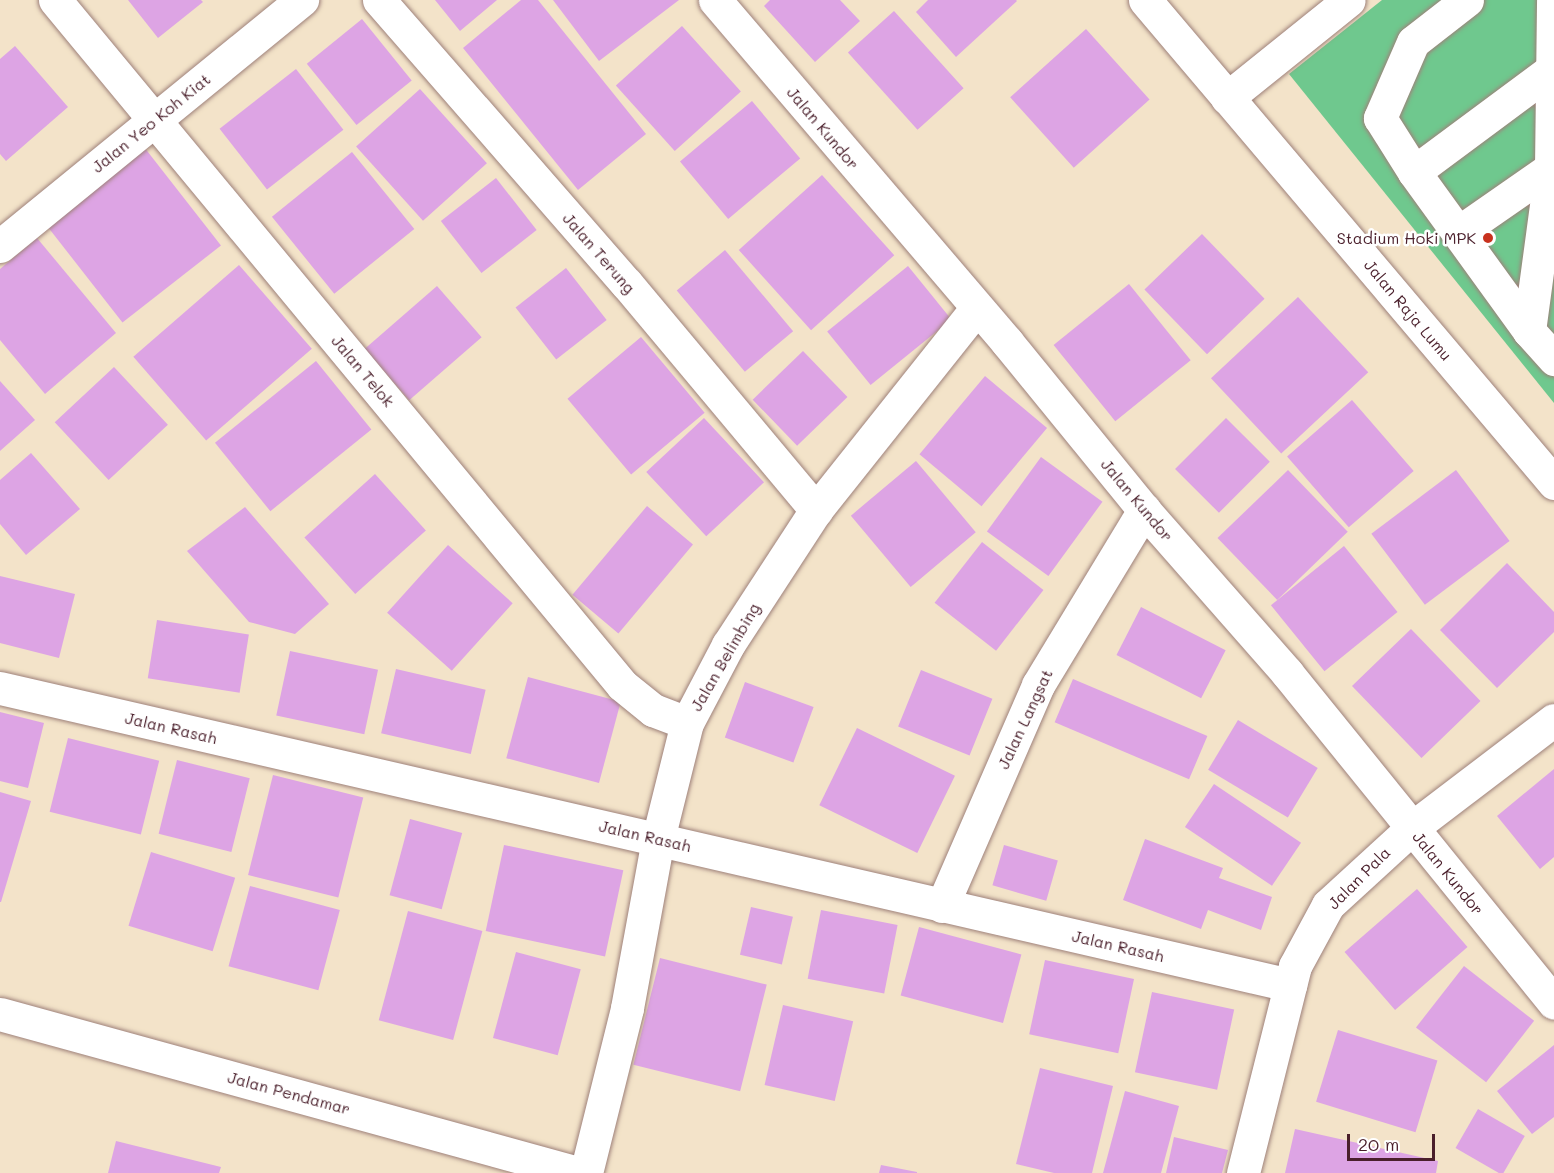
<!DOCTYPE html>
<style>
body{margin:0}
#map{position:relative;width:1554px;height:1173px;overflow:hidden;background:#f3e3c9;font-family:Mali,sans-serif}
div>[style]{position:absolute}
.green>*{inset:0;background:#6fc88e}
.building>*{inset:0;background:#dda4e4;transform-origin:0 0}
.roads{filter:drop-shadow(0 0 2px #9e817a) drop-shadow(0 0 2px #9e817a)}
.minor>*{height:33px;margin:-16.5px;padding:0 16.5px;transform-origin:16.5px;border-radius:16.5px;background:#fff}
.dots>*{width:16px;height:16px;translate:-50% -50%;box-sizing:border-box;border:3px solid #fff;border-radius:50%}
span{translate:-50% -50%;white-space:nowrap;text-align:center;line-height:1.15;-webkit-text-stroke:5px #fff;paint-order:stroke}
.street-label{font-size:16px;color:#4a1f2b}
.poi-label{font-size:16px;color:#4a1f2b}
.right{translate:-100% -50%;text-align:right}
.scale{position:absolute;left:1347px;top:1134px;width:88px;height:27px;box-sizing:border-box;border:3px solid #4a1f2b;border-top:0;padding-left:8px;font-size:18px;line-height:21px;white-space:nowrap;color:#4a1f2b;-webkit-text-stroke:4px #fff;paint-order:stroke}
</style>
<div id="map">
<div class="green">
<div style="clip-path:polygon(1382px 0,1554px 0,1554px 403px,1289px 74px)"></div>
</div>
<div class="building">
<div style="clip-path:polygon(128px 0,201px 0,203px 2px,158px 38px)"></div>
<div style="clip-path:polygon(435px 0,497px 0,460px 31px)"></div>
<div style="clip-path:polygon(521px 0,538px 0,646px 134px,578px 190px,463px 48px)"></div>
<div style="clip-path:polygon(553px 0,679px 0,599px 61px)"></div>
<div style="clip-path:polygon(770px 0,840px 0,860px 21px,815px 62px,764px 6px)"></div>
<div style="clip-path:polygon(928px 0,1016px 0,1017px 1px,956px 57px,916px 12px)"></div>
<div style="left:894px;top:11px;width:104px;height:62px;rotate:48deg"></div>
<div style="left:362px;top:19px;width:79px;height:71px;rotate:51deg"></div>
<div style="left:682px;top:26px;width:88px;height:89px;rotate:48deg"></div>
<div style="left:1086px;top:29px;width:95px;height:102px;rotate:48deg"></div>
<div style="clip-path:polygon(15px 46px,68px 107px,6px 161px,0 154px,0 59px)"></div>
<div style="left:296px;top:69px;width:77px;height:97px;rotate:52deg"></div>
<div style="left:420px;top:89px;width:100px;height:86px;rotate:48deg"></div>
<div style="left:752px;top:101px;width:75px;height:94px;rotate:50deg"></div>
<div style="left:144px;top:147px;width:125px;height:125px;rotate:52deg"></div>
<div style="left:352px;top:152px;width:99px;height:103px;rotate:51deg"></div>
<div style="left:822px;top:175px;width:108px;height:112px;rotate:48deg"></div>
<div style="left:496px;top:178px;width:66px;height:70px;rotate:52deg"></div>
<div style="left:1202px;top:234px;width:90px;height:80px;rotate:46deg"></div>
<div style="clip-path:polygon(37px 238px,116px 333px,45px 394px,0 340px,0 269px)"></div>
<div style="left:725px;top:250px;width:106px;height:63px;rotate:50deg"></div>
<div style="left:239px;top:265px;width:111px;height:140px;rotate:49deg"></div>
<div style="left:908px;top:266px;width:69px;height:104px;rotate:51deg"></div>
<div style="left:566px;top:268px;width:66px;height:64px;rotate:52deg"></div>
<div style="left:1129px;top:284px;width:98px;height:97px;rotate:51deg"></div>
<div style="left:437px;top:286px;width:68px;height:96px;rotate:49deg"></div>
<div style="left:1298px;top:297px;width:103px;height:119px;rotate:47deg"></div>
<div style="left:641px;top:337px;width:99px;height:96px;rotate:50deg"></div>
<div style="left:803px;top:351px;width:64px;height:70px;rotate:46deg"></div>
<div style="left:316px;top:361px;width:88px;height:130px;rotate:51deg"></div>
<div style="left:114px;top:367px;width:79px;height:81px;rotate:47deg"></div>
<div style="left:985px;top:376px;width:81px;height:102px;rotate:40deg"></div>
<div style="clip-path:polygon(0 381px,35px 420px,0 451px)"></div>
<div style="left:1352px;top:400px;width:94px;height:86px;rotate:49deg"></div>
<div style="left:704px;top:418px;width:88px;height:79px;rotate:47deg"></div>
<div style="left:1226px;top:418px;width:62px;height:72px;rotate:45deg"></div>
<div style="clip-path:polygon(31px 453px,80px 509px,26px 555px,0 524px,0 480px)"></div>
<div style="left:1041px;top:457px;width:76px;height:92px;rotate:36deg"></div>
<div style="left:916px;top:461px;width:93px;height:85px;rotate:50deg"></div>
<div style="left:1288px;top:470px;width:86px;height:98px;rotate:46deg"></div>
<div style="left:1456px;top:470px;width:89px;height:106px;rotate:53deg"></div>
<div style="left:375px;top:474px;width:76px;height:95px;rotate:48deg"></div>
<div style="left:647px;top:506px;width:60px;height:116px;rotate:40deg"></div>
<div style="clip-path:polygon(245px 507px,329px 604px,295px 634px,249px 622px,187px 551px)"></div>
<div style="left:982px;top:542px;width:78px;height:77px;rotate:38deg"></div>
<div style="left:448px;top:545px;width:87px;height:91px;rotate:42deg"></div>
<div style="left:1344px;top:546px;width:85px;height:94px;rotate:51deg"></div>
<div style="clip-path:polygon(1507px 563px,1554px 612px,1554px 632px,1497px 688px,1440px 630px)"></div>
<div style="clip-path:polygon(0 576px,75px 594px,59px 658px,0 643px)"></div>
<div style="left:1141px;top:607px;width:95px;height:54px;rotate:27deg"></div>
<div style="left:157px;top:620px;width:93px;height:59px;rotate:9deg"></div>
<div style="left:1411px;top:629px;width:100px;height:82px;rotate:46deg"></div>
<div style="left:290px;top:651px;width:90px;height:66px;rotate:12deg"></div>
<div style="left:396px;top:669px;width:92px;height:66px;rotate:13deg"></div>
<div style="left:921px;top:670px;width:77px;height:61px;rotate:22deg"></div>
<div style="left:528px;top:677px;width:96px;height:84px;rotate:15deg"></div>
<div style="left:1073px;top:679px;width:146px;height:47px;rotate:23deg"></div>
<div style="left:745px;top:682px;width:73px;height:59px;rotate:20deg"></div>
<div style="clip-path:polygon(0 712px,44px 723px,28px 788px,0 781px)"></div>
<div style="left:1238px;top:720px;width:93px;height:58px;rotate:31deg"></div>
<div style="left:857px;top:728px;width:109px;height:86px;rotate:26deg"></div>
<div style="left:68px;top:738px;width:94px;height:76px;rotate:14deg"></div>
<div style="left:177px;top:760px;width:75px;height:76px;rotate:14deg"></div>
<div style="clip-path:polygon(1554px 769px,1554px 857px,1540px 869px,1497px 816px)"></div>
<div style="left:273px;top:775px;width:93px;height:103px;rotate:14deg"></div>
<div style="left:1214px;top:784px;width:105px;height:52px;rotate:34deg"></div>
<div style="clip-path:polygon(0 792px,31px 801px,1px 902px,0 902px)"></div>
<div style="left:410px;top:819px;width:54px;height:79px;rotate:15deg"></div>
<div style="clip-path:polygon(1145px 839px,1223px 868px,1219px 878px,1272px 897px,1261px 930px,1208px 910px,1201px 929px,1123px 900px)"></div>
<div style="left:504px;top:845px;width:122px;height:88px;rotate:12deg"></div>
<div style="left:1004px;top:845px;width:56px;height:42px;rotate:16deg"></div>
<div style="left:151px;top:852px;width:88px;height:77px;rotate:17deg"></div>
<div style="left:250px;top:886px;width:93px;height:83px;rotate:15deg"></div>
<div style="left:1417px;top:889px;width:77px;height:96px;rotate:49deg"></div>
<div style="left:751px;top:907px;width:43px;height:49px;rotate:13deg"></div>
<div style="left:821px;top:910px;width:78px;height:70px;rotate:11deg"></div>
<div style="left:408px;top:911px;width:77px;height:113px;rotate:15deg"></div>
<div style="left:919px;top:927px;width:106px;height:71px;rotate:15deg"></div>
<div style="left:516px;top:952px;width:67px;height:89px;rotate:15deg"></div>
<div style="left:660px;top:958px;width:110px;height:110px;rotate:14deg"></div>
<div style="left:1045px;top:960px;width:91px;height:76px;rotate:12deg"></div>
<div style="left:1464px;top:966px;width:89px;height:78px;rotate:38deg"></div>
<div style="left:1152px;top:992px;width:84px;height:82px;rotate:12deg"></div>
<div style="left:783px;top:1005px;width:72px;height:82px;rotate:13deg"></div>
<div style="left:1338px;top:1030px;width:104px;height:75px;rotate:17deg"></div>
<div style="clip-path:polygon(1554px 1045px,1554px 1117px,1532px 1134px,1497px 1091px)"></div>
<div style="clip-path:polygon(1040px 1068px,1113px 1086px,1092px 1173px,1054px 1173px,1016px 1164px)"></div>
<div style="clip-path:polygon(1125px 1091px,1179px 1106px,1161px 1173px,1103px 1173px)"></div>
<div style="left:1478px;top:1109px;width:54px;height:45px;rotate:30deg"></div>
<div style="clip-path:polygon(1295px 1129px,1438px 1161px,1436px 1173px,1285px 1173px)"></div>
<div style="clip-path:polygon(1174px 1137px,1228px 1150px,1222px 1173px,1166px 1173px)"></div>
<div style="clip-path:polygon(116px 1141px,221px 1167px,219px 1173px,108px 1173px)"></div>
<div style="clip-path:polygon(881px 1165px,917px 1172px,917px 1173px,879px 1173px)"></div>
</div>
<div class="roads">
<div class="minor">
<div style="left:55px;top:0;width:889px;rotate:50.38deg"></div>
<div style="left:622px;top:685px;width:40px;rotate:39deg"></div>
<div style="left:653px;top:710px;width:36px;rotate:21deg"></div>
<div style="left:379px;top:0;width:377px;rotate:48.9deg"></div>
<div style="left:627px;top:284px;width:295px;rotate:50.1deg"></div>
<div style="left:715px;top:0;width:450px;rotate:49.5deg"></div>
<div style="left:1007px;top:342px;width:217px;rotate:50.8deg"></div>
<div style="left:1144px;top:510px;width:217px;rotate:48.7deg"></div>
<div style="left:1287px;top:673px;width:424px;rotate:51deg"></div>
<div style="left:1145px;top:0;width:633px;rotate:49.74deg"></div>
<div style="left:1467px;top:0;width:68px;rotate:142.1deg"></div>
<div style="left:1413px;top:42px;width:83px;rotate:113.5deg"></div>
<div style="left:1380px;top:118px;width:64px;rotate:57.8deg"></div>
<div style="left:1414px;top:172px;width:196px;rotate:54.1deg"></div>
<div style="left:1529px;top:331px;width:38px;rotate:48deg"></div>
<div style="left:1227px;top:98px;width:156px;rotate:-38.8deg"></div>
<div style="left:1414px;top:172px;width:169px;rotate:-36.6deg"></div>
<div style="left:1459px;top:232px;width:112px;rotate:-34.8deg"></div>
<div style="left:0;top:246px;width:390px;rotate:-39.2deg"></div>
<div style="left:1529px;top:331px;width:164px;rotate:-82.3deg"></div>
<div style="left:1551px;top:168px;width:168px;rotate:-89.3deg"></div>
<div style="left:0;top:688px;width:1324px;rotate:12.97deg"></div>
<div style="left:942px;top:906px;width:241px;rotate:-66.5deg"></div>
<div style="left:1038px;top:685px;width:205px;rotate:-58.8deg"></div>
<div style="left:0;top:1014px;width:599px;rotate:15.38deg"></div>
<div style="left:586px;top:1173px;width:170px;rotate:-76deg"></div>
<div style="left:627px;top:1008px;width:172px;rotate:-79.6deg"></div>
<div style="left:658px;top:839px;width:120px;rotate:-76deg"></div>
<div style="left:687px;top:723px;width:88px;rotate:-62.3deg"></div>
<div style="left:728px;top:645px;width:161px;rotate:-56.9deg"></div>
<div style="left:816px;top:510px;width:257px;rotate:-51.5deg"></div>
<div style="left:1243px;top:1173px;width:213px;rotate:-75.9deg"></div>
<div style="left:1295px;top:966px;width:69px;rotate:-61.6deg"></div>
<div style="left:1328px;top:905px;width:114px;rotate:-42.5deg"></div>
<div style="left:1412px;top:828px;width:178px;rotate:-37.3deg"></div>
</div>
</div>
<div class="dots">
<div style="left:1488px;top:238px;background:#c8321e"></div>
</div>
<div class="street-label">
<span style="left:151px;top:123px;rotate:-39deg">Jalan Yeo Koh Kiat</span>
<span style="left:823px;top:128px;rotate:50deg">Jalan Kundor</span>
<span style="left:599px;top:253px;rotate:49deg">Jalan Terung</span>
<span style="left:1408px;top:310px;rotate:50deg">Jalan Raja Lumu</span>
<span style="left:363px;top:371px;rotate:50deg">Jalan Telok</span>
<span style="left:1137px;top:500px;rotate:50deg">Jalan Kundor</span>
<span style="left:725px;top:657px;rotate:-60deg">Jalan Belimbing</span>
<span style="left:1025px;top:719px;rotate:-65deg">Jalan Langsat</span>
<span style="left:171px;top:728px;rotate:13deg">Jalan Rasah</span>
<span style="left:645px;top:836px;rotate:13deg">Jalan Rasah</span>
<span style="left:1448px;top:873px;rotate:51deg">Jalan Kundor</span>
<span style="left:1359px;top:878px;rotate:-45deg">Jalan Pala</span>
<span style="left:1118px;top:946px;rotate:13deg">Jalan Rasah</span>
<span style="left:289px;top:1093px;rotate:15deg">Jalan Pendamar</span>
</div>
<div class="poi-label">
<span class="right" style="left:1476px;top:238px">Stadium Hoki MPK</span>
</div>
<div class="scale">20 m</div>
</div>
